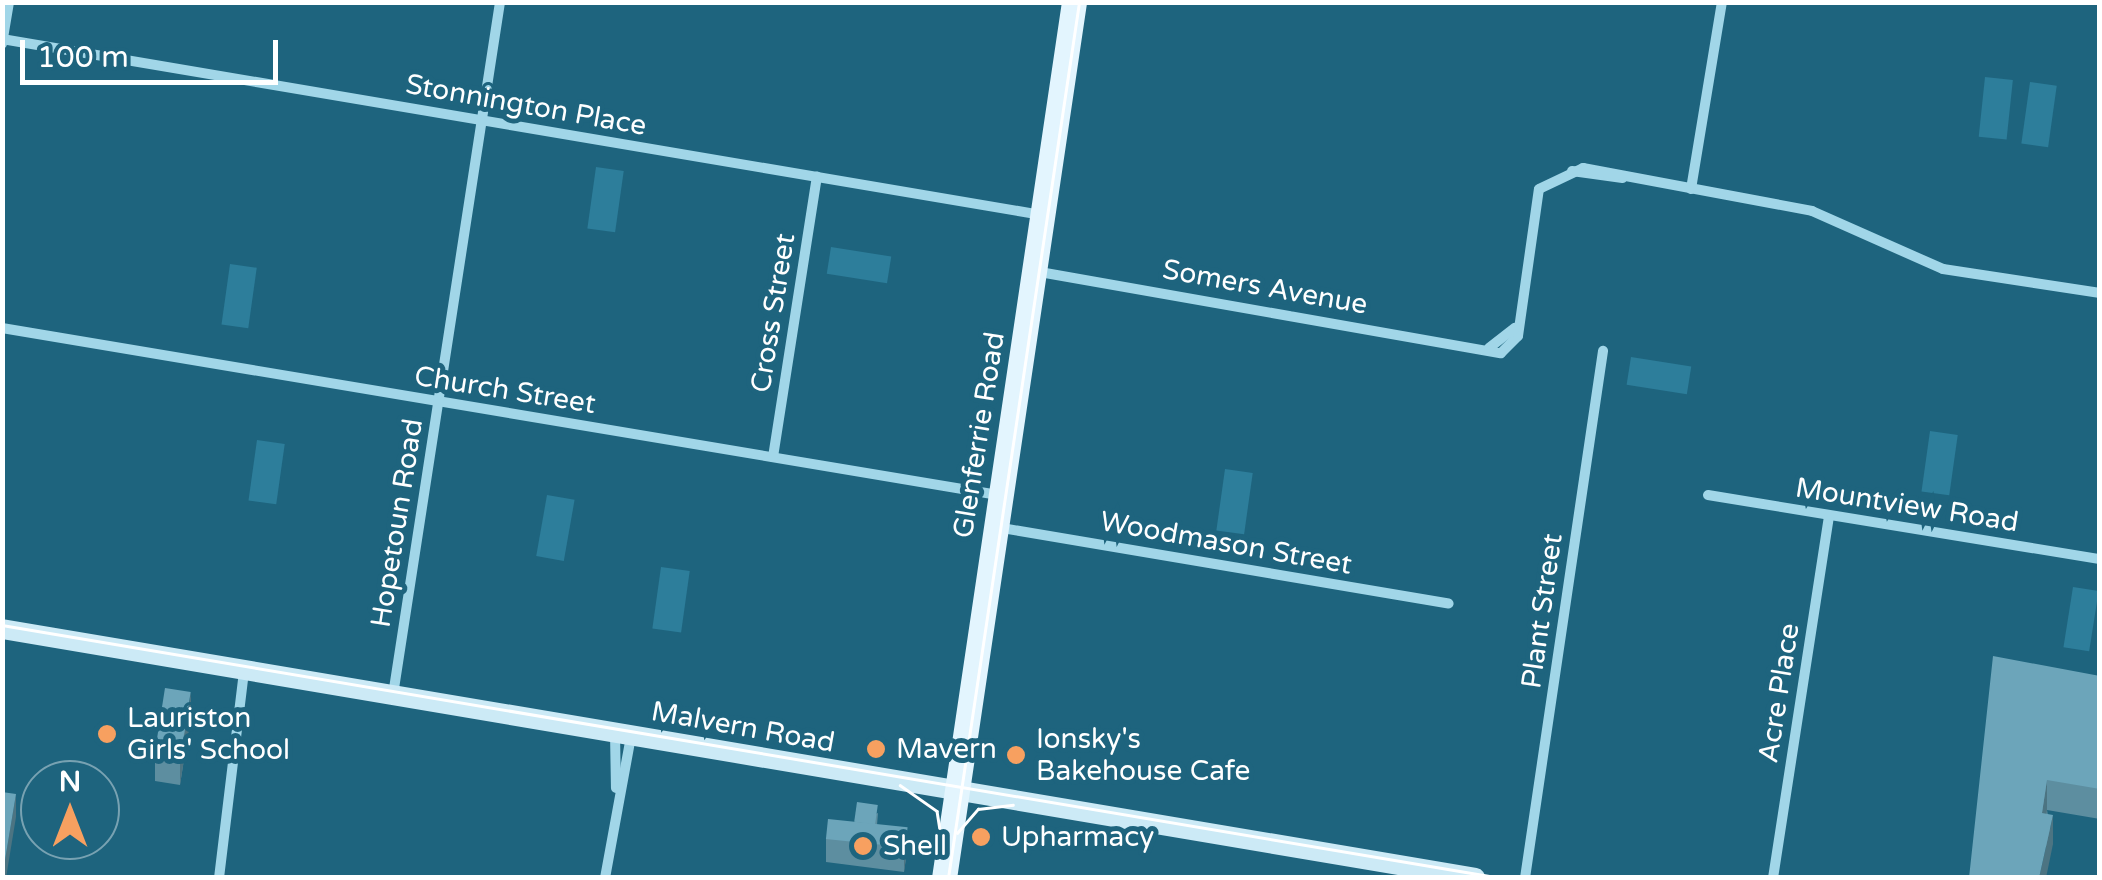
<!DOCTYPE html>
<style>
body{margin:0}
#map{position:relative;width:2102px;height:880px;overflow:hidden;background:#1e647e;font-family:"Varela Round",sans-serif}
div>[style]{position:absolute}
.green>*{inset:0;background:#2d7e9b;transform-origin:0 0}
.street>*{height:10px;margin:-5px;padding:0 5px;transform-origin:5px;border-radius:5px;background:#a1d6e8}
.secondary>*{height:20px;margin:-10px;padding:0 10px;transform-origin:10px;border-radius:10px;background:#cceaf6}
.primary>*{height:25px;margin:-12.5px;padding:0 12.5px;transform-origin:12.5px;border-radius:12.5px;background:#e3f5fe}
.tram>*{height:2.5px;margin:-1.25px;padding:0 1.25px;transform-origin:1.25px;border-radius:1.25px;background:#fff}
.wall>*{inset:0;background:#5d8ea0}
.shaded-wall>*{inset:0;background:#4c7482}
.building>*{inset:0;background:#6ca5ba;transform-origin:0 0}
.dots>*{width:28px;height:28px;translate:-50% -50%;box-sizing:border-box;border:5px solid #1e647e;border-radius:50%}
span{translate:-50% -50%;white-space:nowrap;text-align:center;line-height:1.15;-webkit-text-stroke:10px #1e647e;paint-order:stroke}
.street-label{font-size:28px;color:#fff}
.poi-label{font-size:28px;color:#fff}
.left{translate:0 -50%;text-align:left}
.frame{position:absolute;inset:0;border:5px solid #fff;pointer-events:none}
.north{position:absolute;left:20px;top:760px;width:100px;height:100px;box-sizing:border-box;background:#1e647e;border:2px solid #78a2b2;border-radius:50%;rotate:0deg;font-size:28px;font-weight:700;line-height:40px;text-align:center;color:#fff}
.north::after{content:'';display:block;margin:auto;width:35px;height:45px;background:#f7a060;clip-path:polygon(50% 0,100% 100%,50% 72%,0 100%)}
.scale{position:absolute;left:20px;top:40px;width:258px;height:45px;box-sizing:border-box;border:5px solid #fff;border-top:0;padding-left:12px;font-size:30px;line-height:35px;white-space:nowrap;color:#fff;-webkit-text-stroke:8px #1e647e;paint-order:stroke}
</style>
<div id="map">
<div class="green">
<div style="left:1985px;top:77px;width:28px;height:60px;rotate:6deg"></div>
<div style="left:2030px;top:82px;width:27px;height:62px;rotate:8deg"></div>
<div style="left:596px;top:167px;width:28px;height:62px;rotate:8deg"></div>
<div style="left:831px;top:247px;width:61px;height:27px;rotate:9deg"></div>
<div style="left:230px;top:264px;width:27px;height:61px;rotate:8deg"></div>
<div style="left:1631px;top:357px;width:61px;height:28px;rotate:9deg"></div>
<div style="left:1930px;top:431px;width:28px;height:61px;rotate:8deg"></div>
<div style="left:257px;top:440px;width:28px;height:61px;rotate:8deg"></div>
<div style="left:1225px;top:469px;width:28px;height:62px;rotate:8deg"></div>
<div style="left:547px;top:495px;width:28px;height:62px;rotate:10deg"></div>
<div style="left:661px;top:567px;width:29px;height:62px;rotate:8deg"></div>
<div style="left:2073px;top:587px;width:26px;height:61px;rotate:9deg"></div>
</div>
<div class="street">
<div style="left:2px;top:39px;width:1055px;rotate:9.61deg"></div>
<div style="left:2px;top:44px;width:43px;rotate:-80.5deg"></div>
<div style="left:1572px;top:171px;width:51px;rotate:7.8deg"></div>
<div style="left:1691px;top:189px;width:190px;rotate:-80.6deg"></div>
<div style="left:1034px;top:271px;width:474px;rotate:10deg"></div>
<div style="left:1501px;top:353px;width:24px;rotate:-45deg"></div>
<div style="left:1518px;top:336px;width:148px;rotate:-81.9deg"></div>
<div style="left:1539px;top:189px;width:49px;rotate:-25.5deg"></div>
<div style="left:1583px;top:168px;width:233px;rotate:10.6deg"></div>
<div style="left:1812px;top:211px;width:143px;rotate:23.9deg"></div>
<div style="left:1943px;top:269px;width:159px;rotate:8.7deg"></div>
<div style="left:2px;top:328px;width:1010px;rotate:9.52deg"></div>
<div style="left:1489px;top:348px;width:33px;rotate:-38deg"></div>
<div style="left:773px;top:457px;width:284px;rotate:-81.1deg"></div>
<div style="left:1708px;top:495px;width:397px;rotate:9.3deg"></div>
<div style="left:996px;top:527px;width:459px;rotate:9.6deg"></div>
<div style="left:393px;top:695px;width:701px;rotate:-81.22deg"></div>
<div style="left:615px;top:733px;width:55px;rotate:89deg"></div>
<div style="left:219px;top:878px;width:209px;rotate:-83.1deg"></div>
<div style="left:605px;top:878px;width:144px;rotate:-79.6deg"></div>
<div style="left:1525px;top:878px;width:533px;rotate:-81.58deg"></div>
<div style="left:1773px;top:878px;width:366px;rotate:-81.2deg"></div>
</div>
<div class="secondary">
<div style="left:2px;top:629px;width:1494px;rotate:9.59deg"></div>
</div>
<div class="primary">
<div style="left:944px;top:878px;width:886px;rotate:-81.56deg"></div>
</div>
<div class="tram">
<div style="left:2px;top:625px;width:1520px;rotate:9.58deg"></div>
<div style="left:900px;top:785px;width:45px;rotate:35.1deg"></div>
<div style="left:937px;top:811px;width:37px;rotate:81deg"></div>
<div style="left:957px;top:833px;width:32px;rotate:-49deg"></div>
<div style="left:978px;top:809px;width:35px;rotate:-7deg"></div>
<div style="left:948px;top:878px;width:886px;rotate:-81.49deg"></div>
</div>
<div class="wall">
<div style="clip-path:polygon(2100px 676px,2100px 819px,2047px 810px,2053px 844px,1969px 878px)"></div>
<div style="clip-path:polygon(191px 715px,180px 785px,155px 781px,155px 758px)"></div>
<div style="clip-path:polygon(878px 813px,877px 825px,907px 851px,904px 872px,826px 862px,826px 839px,855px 822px)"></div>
</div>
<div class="shaded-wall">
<div style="clip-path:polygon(191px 692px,191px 715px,180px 785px,180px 762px)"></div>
<div style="clip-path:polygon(2047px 780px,2047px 810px,2042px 843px,2042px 813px)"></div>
<div style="clip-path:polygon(16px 794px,16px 817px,6px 878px,2px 878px)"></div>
<div style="clip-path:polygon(2053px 815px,2053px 844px,2046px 878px,2039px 878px)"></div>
<div style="clip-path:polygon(907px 828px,907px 851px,904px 872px,904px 849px)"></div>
</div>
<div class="building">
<div style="clip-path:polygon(1993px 656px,2100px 676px,2100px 789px,2047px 780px,2042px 813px,2053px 815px,2039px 878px,1969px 878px)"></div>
<div style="left:165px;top:688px;width:26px;height:71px;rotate:9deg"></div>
<div style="clip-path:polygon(2px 792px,16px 794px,2px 878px)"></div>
<div style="left:857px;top:802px;width:21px;height:20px;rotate:8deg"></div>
<div style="left:828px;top:819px;width:80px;height:20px;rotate:6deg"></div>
</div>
<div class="dots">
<div style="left:107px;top:734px;background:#f7a060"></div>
<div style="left:876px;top:749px;background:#f7a060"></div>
<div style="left:1016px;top:755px;background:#f7a060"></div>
<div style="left:981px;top:837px;background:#f7a060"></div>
<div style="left:863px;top:846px;background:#f7a060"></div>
</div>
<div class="street-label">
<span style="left:526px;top:105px;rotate:10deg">Stonnington Place</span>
<span style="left:1265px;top:287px;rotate:10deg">Somers Avenue</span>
<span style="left:773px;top:313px;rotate:-81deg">Cross Street</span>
<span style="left:505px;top:390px;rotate:9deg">Church Street</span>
<span style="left:979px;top:435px;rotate:-81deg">Glenferrie Road</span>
<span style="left:1907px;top:505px;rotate:9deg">Mountview Road</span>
<span style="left:397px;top:523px;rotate:-81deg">Hopetoun Road</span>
<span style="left:1226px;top:543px;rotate:10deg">Woodmason Street</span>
<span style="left:1542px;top:611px;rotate:-82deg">Plant Street</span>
<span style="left:1779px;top:693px;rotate:-81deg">Acre Place</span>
<span style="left:743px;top:727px;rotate:10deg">Malvern Road</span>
</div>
<div class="poi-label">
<span class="left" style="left:127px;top:734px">Lauriston<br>Girls' School</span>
<span class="left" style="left:1036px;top:755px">Ionsky's<br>Bakehouse Cafe</span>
<span class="left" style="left:896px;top:749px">Mavern</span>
<span class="left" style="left:1001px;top:837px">Upharmacy</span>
<span class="left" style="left:883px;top:846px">Shell</span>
</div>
<div class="frame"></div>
<div class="north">N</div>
<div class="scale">100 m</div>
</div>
